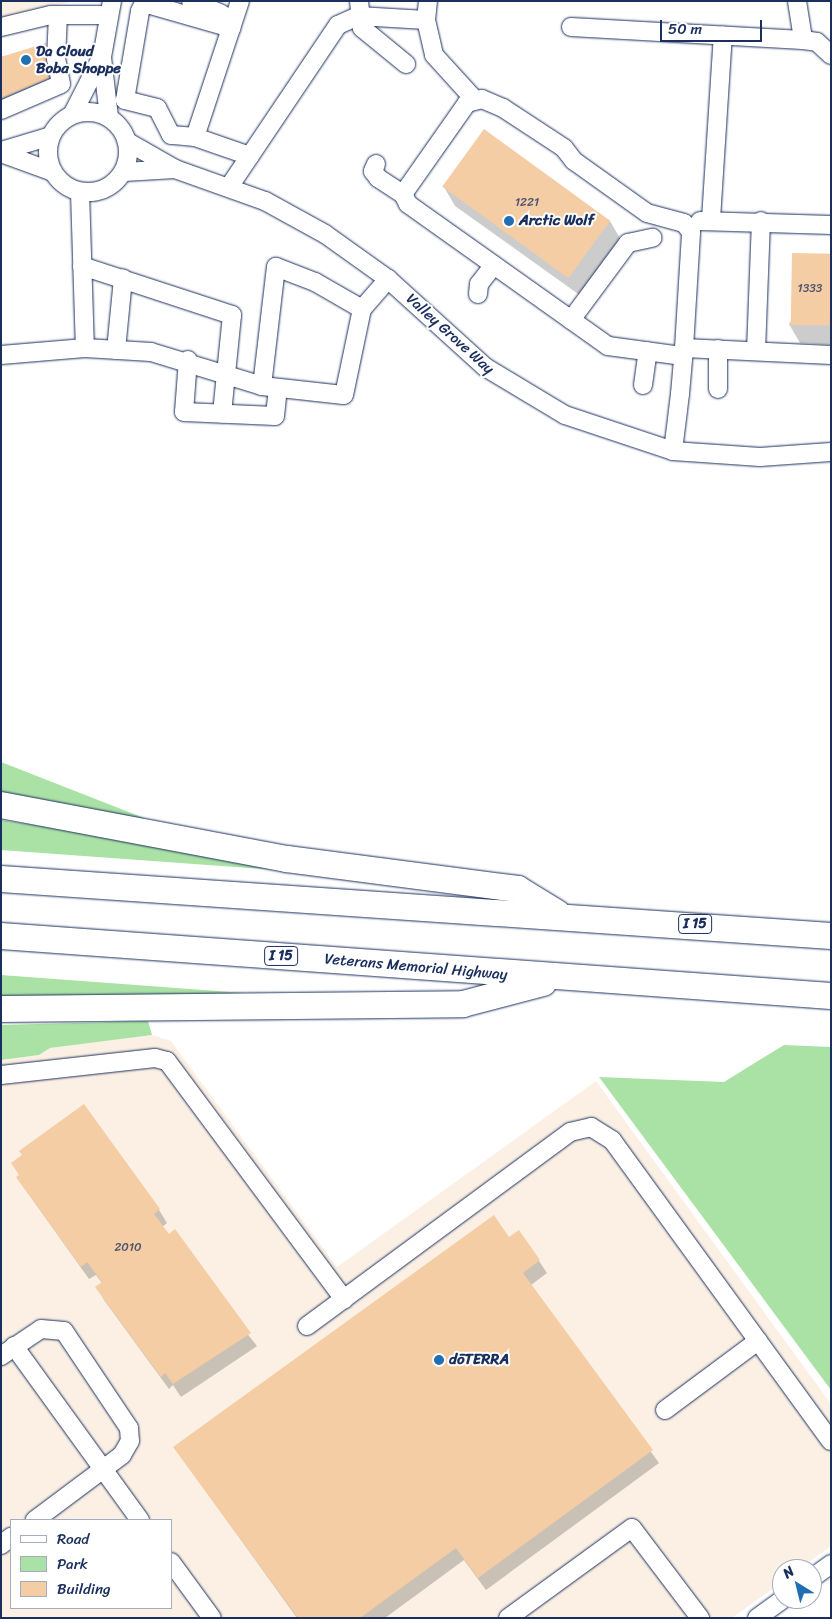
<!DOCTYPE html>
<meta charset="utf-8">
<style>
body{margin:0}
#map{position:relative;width:832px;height:1619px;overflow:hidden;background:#fff;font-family:Sriracha,sans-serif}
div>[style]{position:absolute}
.built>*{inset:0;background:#fcf0e4}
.green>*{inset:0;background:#aae1a4}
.shadow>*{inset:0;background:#0003}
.building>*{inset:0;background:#f4cda4;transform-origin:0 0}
.roads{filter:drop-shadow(0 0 1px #1b2f5e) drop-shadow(0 0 1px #1b2f5e)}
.minor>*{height:18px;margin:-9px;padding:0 9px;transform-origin:9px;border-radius:9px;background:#fff}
.minor>.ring{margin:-9px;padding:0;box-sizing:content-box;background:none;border:18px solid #fff;border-radius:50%}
.highway>*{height:26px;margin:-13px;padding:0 13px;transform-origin:13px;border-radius:13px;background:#fff}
.dots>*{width:14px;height:14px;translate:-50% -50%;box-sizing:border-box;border:2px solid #fff;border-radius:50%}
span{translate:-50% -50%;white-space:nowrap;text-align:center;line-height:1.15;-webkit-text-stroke:4px #fff;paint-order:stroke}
.number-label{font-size:12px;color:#515670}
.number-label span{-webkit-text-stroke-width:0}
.shield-label span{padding:1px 4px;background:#fff;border:1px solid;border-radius:4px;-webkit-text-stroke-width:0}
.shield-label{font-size:14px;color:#1b2f5e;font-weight:700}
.poi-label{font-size:15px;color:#1b2f5e;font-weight:700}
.left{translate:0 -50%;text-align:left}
.street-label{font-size:15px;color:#1b2f5e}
.frame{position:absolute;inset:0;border:2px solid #1b2f5e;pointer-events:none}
.legend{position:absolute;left:10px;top:1519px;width:162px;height:90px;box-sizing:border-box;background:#fff;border:1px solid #a4acbf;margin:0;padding:6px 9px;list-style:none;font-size:15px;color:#1b2f5e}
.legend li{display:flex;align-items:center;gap:10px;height:25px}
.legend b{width:25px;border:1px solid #a4acbf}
.north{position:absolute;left:772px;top:1559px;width:50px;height:50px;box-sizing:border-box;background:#fff;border:1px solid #a4acbf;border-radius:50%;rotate:324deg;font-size:14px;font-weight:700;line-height:20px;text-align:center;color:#1b2f5e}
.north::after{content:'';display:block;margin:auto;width:18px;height:22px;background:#1f6fb2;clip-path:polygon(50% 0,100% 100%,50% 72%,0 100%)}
.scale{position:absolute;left:660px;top:20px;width:102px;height:22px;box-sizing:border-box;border:2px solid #1b2f5e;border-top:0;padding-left:6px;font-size:15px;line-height:18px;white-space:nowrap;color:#1b2f5e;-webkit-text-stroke:4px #fff;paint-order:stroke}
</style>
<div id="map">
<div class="built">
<div style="clip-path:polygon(1px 1px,74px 1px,1px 21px)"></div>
<div style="clip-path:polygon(evenodd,152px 1035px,171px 1041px,337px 1267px,596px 1081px,831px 1404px,831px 1546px,800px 1569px,782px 1569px,782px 1582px,732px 1618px,1px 1618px,1px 1060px,39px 1055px,50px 1048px,152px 1035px,11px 1520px,171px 1520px,171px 1608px,11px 1608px,11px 1520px)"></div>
</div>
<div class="green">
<div style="clip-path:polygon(1px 762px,144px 818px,143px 823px,1px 798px)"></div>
<div style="clip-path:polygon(1px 820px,255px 858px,334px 874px,1px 850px)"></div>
<div style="clip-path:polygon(1px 975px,244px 993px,1px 1000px)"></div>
<div style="clip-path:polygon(148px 1021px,152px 1035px,50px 1048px,39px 1055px,1px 1060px,1px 1025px)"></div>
<div style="clip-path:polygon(784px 1045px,831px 1047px,831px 1390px,599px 1077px,724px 1082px)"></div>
</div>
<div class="shadow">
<div style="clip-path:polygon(45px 45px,53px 57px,56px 91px,1px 113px,1px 57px)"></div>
<div style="clip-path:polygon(484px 131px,610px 221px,621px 240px,581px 296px,455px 206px,444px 187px)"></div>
<div style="clip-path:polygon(831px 256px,831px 345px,800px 343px,789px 324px)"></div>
<div style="clip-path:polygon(84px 1106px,159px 1210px,167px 1223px,162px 1227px,257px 1346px,181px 1397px,173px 1385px,169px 1389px,104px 1300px,97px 1287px,102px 1283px,96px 1275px,89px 1279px,17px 1178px)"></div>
<div style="clip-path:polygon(493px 1217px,509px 1239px,518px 1232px,539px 1261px,547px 1273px,531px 1285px,659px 1463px,486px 1590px,464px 1560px,385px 1618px,297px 1618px,174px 1447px)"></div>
</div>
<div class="building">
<div style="clip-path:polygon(46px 43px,49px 78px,1px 98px,1px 57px)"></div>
<div style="left:484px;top:129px;width:156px;height:71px;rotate:36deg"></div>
<div style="left:792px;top:253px;width:39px;height:72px;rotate:1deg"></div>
<div style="clip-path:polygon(84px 1104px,160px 1209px,154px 1214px,169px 1234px,175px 1229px,251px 1333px,173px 1384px,165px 1373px,161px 1377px,95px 1287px,102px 1282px,87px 1262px,81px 1267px,16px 1177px,19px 1175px,11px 1163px,22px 1155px,19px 1151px)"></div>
<div style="clip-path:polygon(494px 1215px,509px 1237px,519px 1230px,540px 1260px,523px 1273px,653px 1450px,478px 1578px,456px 1548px,360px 1618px,298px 1618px,173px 1447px)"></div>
</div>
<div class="roads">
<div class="minor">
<div style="left:191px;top:1px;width:33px;rotate:23deg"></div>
<div style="left:240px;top:1px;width:143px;rotate:108.3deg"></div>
<div style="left:195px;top:137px;width:58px;rotate:19.1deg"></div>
<div style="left:359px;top:1px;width:27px;rotate:84deg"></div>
<div style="left:362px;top:28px;width:57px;rotate:39.3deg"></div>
<div style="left:797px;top:1px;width:39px;rotate:81deg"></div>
<div style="left:426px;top:20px;width:19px;rotate:-84deg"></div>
<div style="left:1px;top:27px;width:51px;rotate:-13.5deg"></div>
<div style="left:51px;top:15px;width:56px"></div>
<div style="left:571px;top:27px;width:232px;rotate:3.2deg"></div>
<div style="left:803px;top:40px;width:14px;rotate:8deg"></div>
<div style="left:817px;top:42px;width:19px;rotate:43deg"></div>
<div style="left:1px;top:110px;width:65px;rotate:-23.4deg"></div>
<div style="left:61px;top:84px;width:25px;rotate:-101deg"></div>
<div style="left:56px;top:59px;width:44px;rotate:-87.4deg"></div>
<div class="ring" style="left:48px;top:112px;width:62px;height:62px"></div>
<div style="left:72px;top:115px;width:62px;rotate:-63deg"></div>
<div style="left:109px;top:117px;width:60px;rotate:-96.7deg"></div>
<div style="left:102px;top:57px;width:57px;rotate:-79.9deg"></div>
<div style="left:195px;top:137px;width:24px;rotate:-175deg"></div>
<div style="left:171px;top:135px;width:30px;rotate:-117deg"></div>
<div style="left:157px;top:108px;width:33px;rotate:-166deg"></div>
<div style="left:125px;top:100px;width:90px;rotate:-80.4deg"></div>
<div style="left:140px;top:11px;width:9px;rotate:-63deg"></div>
<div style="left:144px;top:3px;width:91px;rotate:16deg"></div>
<div style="left:128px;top:142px;width:54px;rotate:29.9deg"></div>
<div style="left:175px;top:169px;width:96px;rotate:19.6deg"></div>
<div style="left:265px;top:201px;width:68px;rotate:28.8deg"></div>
<div style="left:325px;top:234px;width:77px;rotate:35.5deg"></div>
<div style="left:388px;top:279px;width:131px;rotate:42.2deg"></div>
<div style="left:485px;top:367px;width:93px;rotate:31deg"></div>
<div style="left:565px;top:415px;width:114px;rotate:18.4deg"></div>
<div style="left:673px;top:451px;width:87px;rotate:3.9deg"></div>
<div style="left:760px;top:457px;width:71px;rotate:-4deg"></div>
<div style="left:1px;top:151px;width:52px;rotate:-16.7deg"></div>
<div style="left:1px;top:153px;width:55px;rotate:20.1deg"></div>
<div style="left:376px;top:164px;width:8px;rotate:113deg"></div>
<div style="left:373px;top:171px;width:9px;rotate:54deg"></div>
<div style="left:378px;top:178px;width:30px;rotate:33deg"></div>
<div style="left:124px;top:172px;width:51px;rotate:-3.4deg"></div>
<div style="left:229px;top:187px;width:195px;rotate:-56.1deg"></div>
<div style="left:338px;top:25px;width:22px;rotate:-24deg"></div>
<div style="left:358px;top:16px;width:68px;rotate:3.4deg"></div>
<div style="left:426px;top:20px;width:36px;rotate:77deg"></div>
<div style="left:434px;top:55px;width:59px;rotate:47.7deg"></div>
<div style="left:80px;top:192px;width:156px;rotate:88.2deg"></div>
<div style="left:711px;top:219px;width:184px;rotate:-86.3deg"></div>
<div style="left:700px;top:221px;width:131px;rotate:1.7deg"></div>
<div style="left:82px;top:266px;width:158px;rotate:18.1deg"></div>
<div style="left:232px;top:315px;width:99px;rotate:95.8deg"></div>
<div style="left:478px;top:294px;width:10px;rotate:-84deg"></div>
<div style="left:479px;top:284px;width:24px;rotate:-52deg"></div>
<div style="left:571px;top:320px;width:96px;rotate:-53.5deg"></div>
<div style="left:628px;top:243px;width:25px;rotate:-12deg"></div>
<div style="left:684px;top:348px;width:147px;rotate:2.7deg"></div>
<div style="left:718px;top:349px;width:40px;rotate:90deg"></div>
<div style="left:116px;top:350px;width:72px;rotate:-84.4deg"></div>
<div style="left:756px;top:351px;width:130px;rotate:-87.8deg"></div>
<div style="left:1px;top:355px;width:84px;rotate:-4.8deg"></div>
<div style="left:85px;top:348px;width:66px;rotate:3.5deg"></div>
<div style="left:151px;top:352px;width:116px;rotate:17deg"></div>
<div style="left:262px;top:386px;width:82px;rotate:6.3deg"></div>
<div style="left:344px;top:395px;width:88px;rotate:-78.2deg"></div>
<div style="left:362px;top:309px;width:40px;rotate:-49deg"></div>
<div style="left:188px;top:360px;width:52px;rotate:94.4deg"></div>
<div style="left:184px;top:412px;width:91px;rotate:2.5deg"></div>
<div style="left:275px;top:416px;width:28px;rotate:-84deg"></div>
<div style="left:643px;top:385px;width:34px;rotate:-82deg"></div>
<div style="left:262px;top:386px;width:120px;rotate:-83.3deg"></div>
<div style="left:276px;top:267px;width:42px;rotate:21deg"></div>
<div style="left:315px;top:282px;width:54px;rotate:29.9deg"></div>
<div style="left:673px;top:451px;width:57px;rotate:-83deg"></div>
<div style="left:680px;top:394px;width:46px;rotate:-85deg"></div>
<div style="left:684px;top:348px;width:116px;rotate:-86.5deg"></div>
<div style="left:691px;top:232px;width:11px;rotate:-128deg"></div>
<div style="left:684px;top:223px;width:38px;rotate:-165deg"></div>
<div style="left:647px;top:213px;width:90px;rotate:-144.5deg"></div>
<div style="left:574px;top:161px;width:16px;rotate:-128deg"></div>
<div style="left:564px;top:148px;width:73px;rotate:-146.7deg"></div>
<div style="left:503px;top:108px;width:23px;rotate:-157deg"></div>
<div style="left:482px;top:99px;width:16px;rotate:165deg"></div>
<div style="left:467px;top:103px;width:111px;rotate:125.1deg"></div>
<div style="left:403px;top:194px;width:11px;rotate:63deg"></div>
<div style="left:408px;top:204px;width:245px;rotate:35.4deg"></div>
<div style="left:608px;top:346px;width:76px;rotate:7.6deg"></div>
<div style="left:1px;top:1075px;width:155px;rotate:-6.3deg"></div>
<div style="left:155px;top:1058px;width:12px;rotate:14deg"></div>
<div style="left:167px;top:1061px;width:297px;rotate:53.4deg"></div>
<div style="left:307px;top:1326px;width:327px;rotate:-36.4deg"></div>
<div style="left:570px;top:1132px;width:22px;rotate:-13deg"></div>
<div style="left:591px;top:1127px;width:25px;rotate:32deg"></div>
<div style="left:612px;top:1140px;width:372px;rotate:54deg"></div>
<div style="left:14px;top:1346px;width:215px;rotate:54.1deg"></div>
<div style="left:1px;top:1356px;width:48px;rotate:-34deg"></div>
<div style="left:41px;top:1329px;width:23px;rotate:5deg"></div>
<div style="left:64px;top:1331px;width:117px;rotate:56.2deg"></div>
<div style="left:129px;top:1428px;width:13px;rotate:86deg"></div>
<div style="left:130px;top:1441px;width:16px;rotate:120deg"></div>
<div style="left:122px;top:1455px;width:109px;rotate:143.2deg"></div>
<div style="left:665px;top:1410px;width:116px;rotate:-36.6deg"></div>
<div style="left:1px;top:1545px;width:13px;rotate:-39deg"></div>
<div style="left:171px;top:1562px;width:69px;rotate:53.8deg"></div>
<div style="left:812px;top:1578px;width:24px;rotate:-36deg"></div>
<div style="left:508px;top:1618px;width:153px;rotate:-36deg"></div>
<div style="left:632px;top:1528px;width:113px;rotate:52.9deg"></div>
<div style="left:757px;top:1618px;width:32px;rotate:-36deg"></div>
</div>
<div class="highway">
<div style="left:1px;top:805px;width:291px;rotate:10.7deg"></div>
<div style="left:287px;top:859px;width:233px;rotate:7.4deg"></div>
<div style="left:518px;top:889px;width:46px;rotate:31.6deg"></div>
<div style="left:1px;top:879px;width:832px;rotate:3.93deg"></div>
<div style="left:1px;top:936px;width:832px;rotate:4.13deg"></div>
<div style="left:1px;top:1009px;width:462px;rotate:-0.6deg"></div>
<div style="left:463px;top:1004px;width:83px;rotate:-14.7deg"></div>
</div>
</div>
<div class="dots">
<div style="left:26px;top:60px;background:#1f6fb2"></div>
<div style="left:509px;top:221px;background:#1f6fb2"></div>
<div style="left:439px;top:1360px;background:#1f6fb2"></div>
</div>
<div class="number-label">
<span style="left:527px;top:203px">1221</span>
<span style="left:810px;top:289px">1333</span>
<span style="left:128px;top:1248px">2010</span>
</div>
<div class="shield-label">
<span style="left:695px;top:924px">I 15</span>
<span style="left:281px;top:956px">I 15</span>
</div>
<div class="poi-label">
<span class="left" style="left:36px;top:60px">Da Cloud<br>Boba Shoppe</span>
<span class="left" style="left:519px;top:221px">Arctic Wolf</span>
<span class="left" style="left:449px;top:1360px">dōTERRA</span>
</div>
<div class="street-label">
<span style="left:450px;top:334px;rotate:42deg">Valley Grove Way</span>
<span style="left:416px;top:967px;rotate:5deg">Veterans Memorial Highway</span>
</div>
<div class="frame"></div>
<ul class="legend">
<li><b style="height:6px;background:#fff"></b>Road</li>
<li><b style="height:14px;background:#aae1a4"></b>Park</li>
<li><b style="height:14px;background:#f4cda4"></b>Building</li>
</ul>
<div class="north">N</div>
<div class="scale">50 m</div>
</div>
